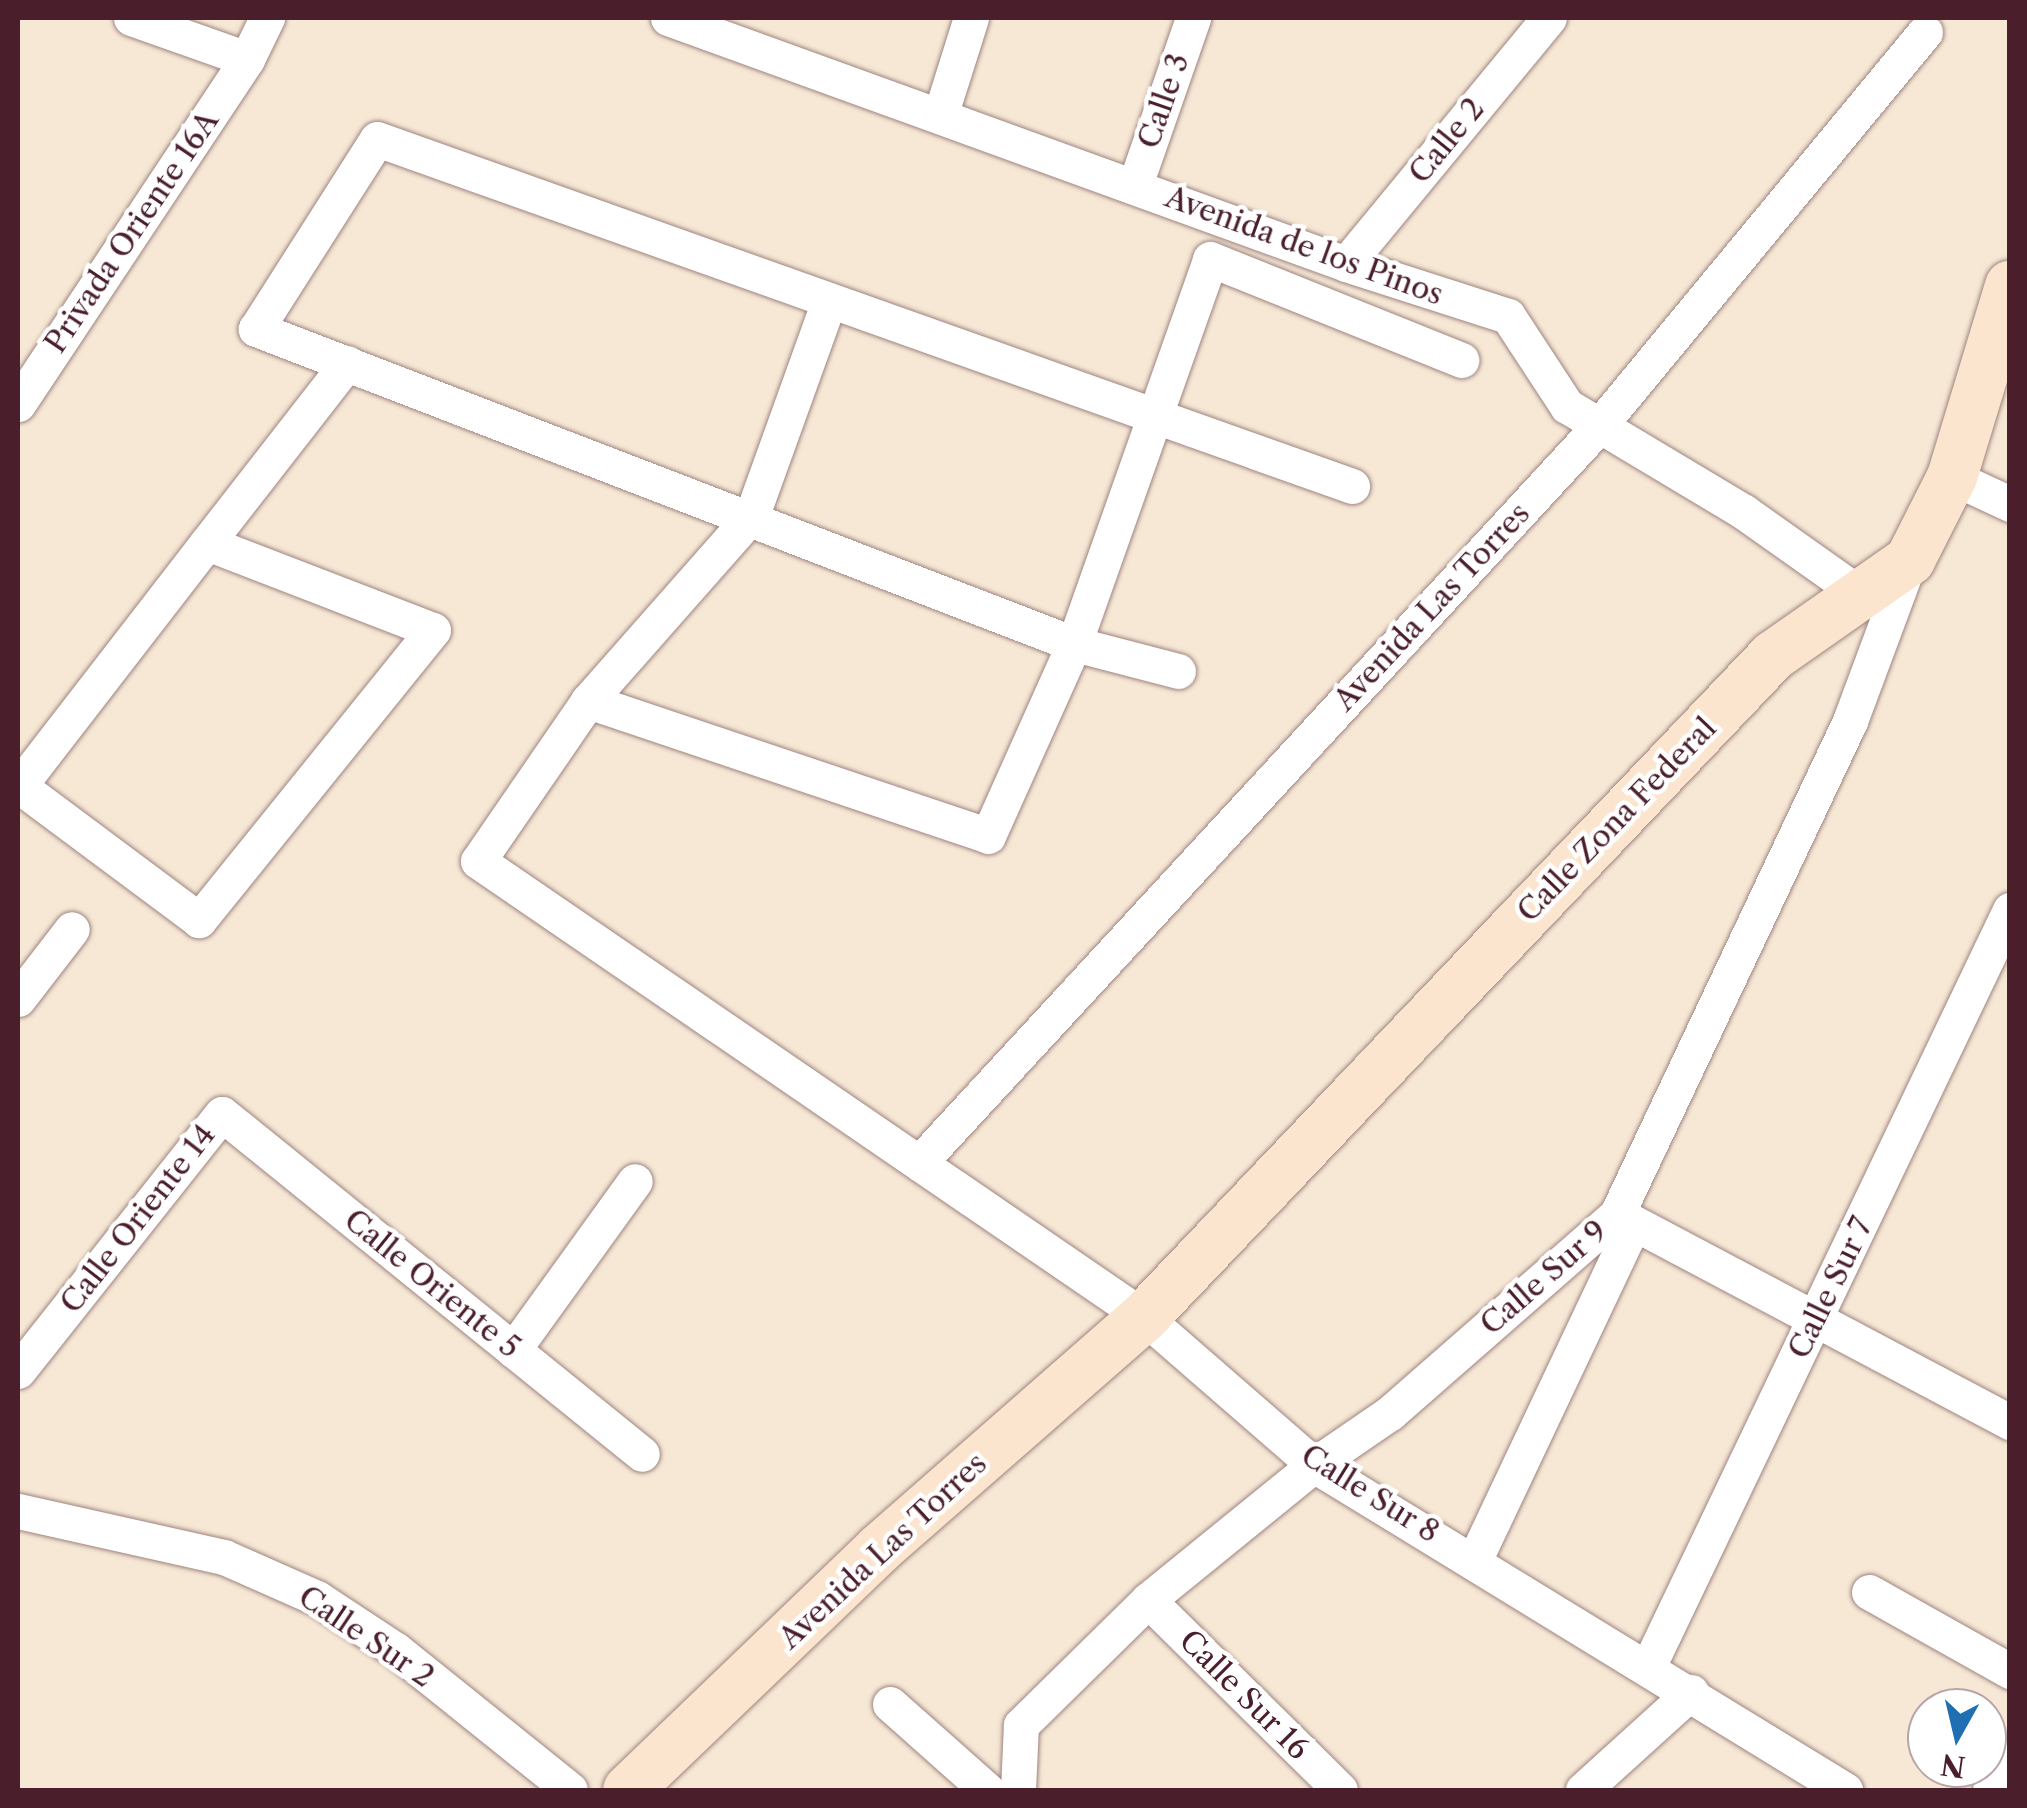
<!DOCTYPE html>
<style>
body{margin:0}
#map{position:relative;width:2027px;height:1808px;overflow:hidden;background:#f6e8d5;font-family:"Libre Caslon Text",serif}
div>[style]{position:absolute}
.roads{filter:drop-shadow(0 0 2px #a08480) drop-shadow(0 0 2px #a08480)}
.minor>*{height:35px;margin:-17.5px;padding:0 17.5px;transform-origin:17.5px;border-radius:17.5px;background:#fff}
.secondary>*{height:50px;margin:-25px;padding:0 25px;transform-origin:25px;border-radius:25px;background:#fbe5cf}
span{translate:-50% -50%;white-space:nowrap;text-align:center;line-height:1.15;-webkit-text-stroke:9px #fff;paint-order:stroke}
.street-label{font-size:30px;color:#4a1f2b}
.frame{position:absolute;inset:0;border:20px solid #4a1f2b;pointer-events:none}
.north{position:absolute;left:1907px;top:1688px;width:100px;height:100px;box-sizing:border-box;background:#fff;border:2px solid #b7a5aa;border-radius:50%;rotate:188deg;font-size:28px;font-weight:700;line-height:40px;text-align:center;color:#4a1f2b}
.north::after{content:'';display:block;margin:auto;width:35px;height:45px;background:#1f6fb2;clip-path:polygon(50% 0,100% 100%,50% 72%,0 100%)}
</style>
<div id="map">
<div class="roads">
<div class="minor">
<div style="left:131px;top:18px;width:123px;rotate:19.5deg"></div>
<div style="left:668px;top:18px;width:721px;rotate:19.94deg"></div>
<div style="left:1346px;top:264px;width:170px;rotate:17.8deg"></div>
<div style="left:1508px;top:316px;width:108px;rotate:56.8deg"></div>
<div style="left:1567px;top:406px;width:206px;rotate:30.9deg"></div>
<div style="left:1744px;top:512px;width:147px;rotate:35.3deg"></div>
<div style="left:941px;top:113px;width:100px;rotate:-72.5deg"></div>
<div style="left:1135px;top:185px;width:177px;rotate:-70.8deg"></div>
<div style="left:1346px;top:264px;width:319px;rotate:-50.5deg"></div>
<div style="left:829px;top:301px;width:227px;rotate:109.8deg"></div>
<div style="left:752px;top:515px;width:248px;rotate:131.4deg"></div>
<div style="left:588px;top:701px;width:194px;rotate:124.5deg"></div>
<div style="left:478px;top:861px;width:807px;rotate:34.4deg"></div>
<div style="left:1144px;top:1317px;width:225px;rotate:41deg"></div>
<div style="left:1314px;top:1465px;width:623px;rotate:31.47deg"></div>
<div style="left:18px;top:404px;width:414px;rotate:-56.4deg"></div>
<div style="left:247px;top:59px;width:46px;rotate:-64deg"></div>
<div style="left:1952px;top:477px;width:64px;rotate:25deg"></div>
<div style="left:207px;top:543px;width:242px;rotate:21.1deg"></div>
<div style="left:433px;top:630px;width:373px;rotate:128.9deg"></div>
<div style="left:199px;top:920px;width:224px;rotate:-143.3deg"></div>
<div style="left:19px;top:786px;width:307px;rotate:-52.3deg"></div>
<div style="left:207px;top:543px;width:228px;rotate:-52.1deg"></div>
<div style="left:1178px;top:671px;width:107px;rotate:-165.4deg"></div>
<div style="left:1074px;top:644px;width:877px;rotate:-158.94deg"></div>
<div style="left:256px;top:329px;width:225px;rotate:-57.5deg"></div>
<div style="left:377px;top:139px;width:1035px;rotate:19.59deg"></div>
<div style="left:588px;top:701px;width:422px;rotate:18.6deg"></div>
<div style="left:988px;top:836px;width:210px;rotate:-65.9deg"></div>
<div style="left:1074px;top:644px;width:408px;rotate:-70.5deg"></div>
<div style="left:1210px;top:259px;width:271px;rotate:21.9deg"></div>
<div style="left:18px;top:999px;width:88px;rotate:-52.4deg"></div>
<div style="left:919px;top:1163px;width:1004px;rotate:-47.3deg"></div>
<div style="left:1600px;top:425px;width:510px;rotate:-50.41deg"></div>
<div style="left:1617px;top:1214px;width:445px;rotate:27.9deg"></div>
<div style="left:513px;top:1350px;width:208px;rotate:-54.2deg"></div>
<div style="left:18px;top:1371px;width:328px;rotate:-51.6deg"></div>
<div style="left:222px;top:1114px;width:540px;rotate:38.99deg"></div>
<div style="left:18px;top:1511px;width:211px;rotate:12.6deg"></div>
<div style="left:224px;top:1557px;width:102px;rotate:23.8deg"></div>
<div style="left:317px;top:1598px;width:95px;rotate:33.4deg"></div>
<div style="left:396px;top:1650px;width:223px;rotate:38.8deg"></div>
<div style="left:1475px;top:1559px;width:367px;rotate:-64.7deg"></div>
<div style="left:1869px;top:1592px;width:162px;rotate:29.3deg"></div>
<div style="left:1148px;top:1600px;width:270px;rotate:44.7deg"></div>
<div style="left:1649px;top:1665px;width:837px;rotate:-64.45deg"></div>
<div style="left:890px;top:1704px;width:130px;rotate:41.6deg"></div>
<div style="left:1018px;top:1790px;width:65px;rotate:-87.4deg"></div>
<div style="left:1021px;top:1725px;width:178px;rotate:-44.5deg"></div>
<div style="left:1148px;top:1600px;width:214px;rotate:-39.1deg"></div>
<div style="left:1314px;top:1465px;width:92px;rotate:-34.4deg"></div>
<div style="left:1390px;top:1413px;width:302px;rotate:-41.2deg"></div>
<div style="left:1617px;top:1214px;width:545px;rotate:-64.7deg"></div>
<div style="left:1850px;top:721px;width:172px;rotate:-69.6deg"></div>
<div style="left:1583px;top:1790px;width:146px;rotate:-42.2deg"></div>
<div style="left:1990px;top:1790px;width:43px;rotate:-62.2deg"></div>
</div>
<div class="secondary">
<div style="left:628px;top:1790px;width:348px;rotate:-43.8deg"></div>
<div style="left:879px;top:1549px;width:352px;rotate:-41.2deg"></div>
<div style="left:1144px;top:1317px;width:912px;rotate:-46.42deg"></div>
<div style="left:1773px;top:656px;width:167px;rotate:-35deg"></div>
<div style="left:1910px;top:560px;width:93px;rotate:-63.2deg"></div>
<div style="left:1952px;top:477px;width:200px;rotate:-73.1deg"></div>
</div>
</div>
<div class="street-label">
<span style="left:1164px;top:101px;rotate:-71deg">Calle 3</span>
<span style="left:1447px;top:141px;rotate:-51deg">Calle 2</span>
<span style="left:132px;top:232px;rotate:-56deg">Privada Oriente 16A</span>
<span style="left:1304px;top:246px;rotate:20deg">Avenida de los Pinos</span>
<span style="left:1432px;top:607px;rotate:-47deg">Avenida Las Torres</span>
<span style="left:1617px;top:820px;rotate:-46deg">Calle Zona Federal</span>
<span style="left:138px;top:1219px;rotate:-52deg">Calle Oriente 14</span>
<span style="left:1544px;top:1278px;rotate:-41deg">Calle Sur 9</span>
<span style="left:432px;top:1284px;rotate:39deg">Calle Oriente 5</span>
<span style="left:1831px;top:1288px;rotate:-64deg">Calle Sur 7</span>
<span style="left:1370px;top:1494px;rotate:32deg">Calle Sur 8</span>
<span style="left:883px;top:1551px;rotate:-43deg">Avenida Las Torres</span>
<span style="left:366px;top:1637px;rotate:34deg">Calle Sur 2</span>
<span style="left:1244px;top:1695px;rotate:45deg">Calle Sur 16</span>
</div>
<div class="frame"></div>
<div class="north">N</div>
</div>
